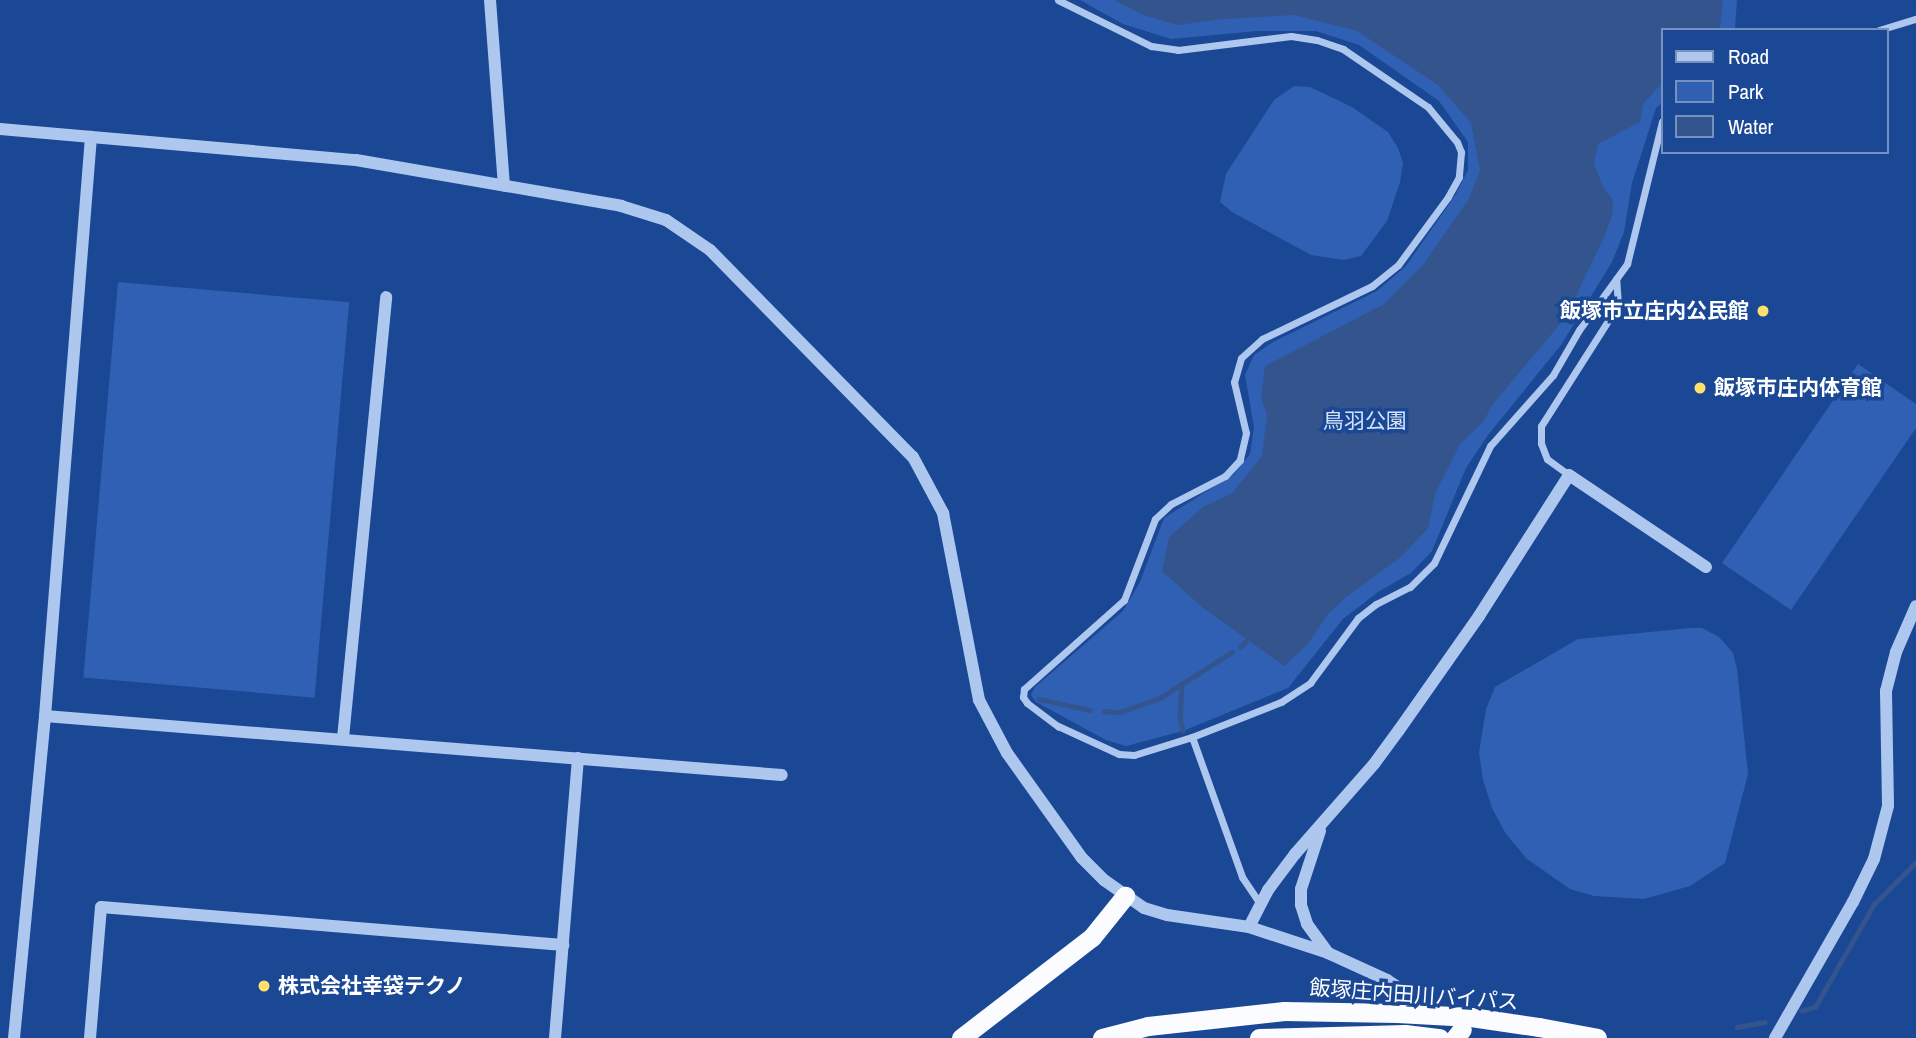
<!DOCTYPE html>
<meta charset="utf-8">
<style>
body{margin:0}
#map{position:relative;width:1916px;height:1038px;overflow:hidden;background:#1b4895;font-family:"Archivo Narrow","Noto Sans JP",sans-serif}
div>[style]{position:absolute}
.green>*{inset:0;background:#2f60b3;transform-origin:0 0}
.water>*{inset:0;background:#34548d}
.stream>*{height:4.5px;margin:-2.25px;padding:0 2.25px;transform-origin:2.25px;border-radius:2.25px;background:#34548d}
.minor>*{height:7px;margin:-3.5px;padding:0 3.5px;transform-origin:3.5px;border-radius:3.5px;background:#aec7ef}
.tertiary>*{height:12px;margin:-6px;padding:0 6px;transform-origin:6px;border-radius:6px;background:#aec7ef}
.trunk>*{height:19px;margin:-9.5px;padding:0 9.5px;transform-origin:9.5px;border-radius:9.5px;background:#fbfcff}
.trunk-bridge>*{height:19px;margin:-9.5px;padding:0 9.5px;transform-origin:9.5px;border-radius:9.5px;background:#fbfcff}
.dots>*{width:19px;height:19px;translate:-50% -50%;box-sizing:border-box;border:4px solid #1b4895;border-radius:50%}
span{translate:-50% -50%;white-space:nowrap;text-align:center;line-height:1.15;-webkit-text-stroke:7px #1b4895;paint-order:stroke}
.poi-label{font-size:21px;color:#fff;font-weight:700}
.right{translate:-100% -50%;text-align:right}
.left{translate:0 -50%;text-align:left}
.park-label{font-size:21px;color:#d5e3fb}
.street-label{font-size:21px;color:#fff}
.legend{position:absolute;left:1661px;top:28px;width:228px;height:126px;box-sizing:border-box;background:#1b4895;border:2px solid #7691bf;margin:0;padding:9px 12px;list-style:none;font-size:21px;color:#fff}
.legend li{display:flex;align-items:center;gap:14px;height:35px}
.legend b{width:35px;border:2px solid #7691bf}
</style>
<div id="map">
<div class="green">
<div style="clip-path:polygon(1080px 0,1737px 0,1735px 30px,1662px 30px,1662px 103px,1656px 108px,1632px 183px,1624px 232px,1612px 262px,1561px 345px,1488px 435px,1466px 468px,1432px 551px,1411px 573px,1378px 592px,1343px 619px,1288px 688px,1183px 731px,1126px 746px,1106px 740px,1036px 702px,1031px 695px,1035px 687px,1123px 611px,1140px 582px,1164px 518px,1234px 474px,1250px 454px,1254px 427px,1245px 375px,1254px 355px,1273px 342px,1377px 291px,1406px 266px,1456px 194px,1468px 170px,1468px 142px,1439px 101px,1359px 45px,1316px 31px,1257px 31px,1171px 39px,1123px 24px)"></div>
<div style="clip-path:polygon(1294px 86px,1310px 87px,1352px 107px,1388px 132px,1398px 148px,1403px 163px,1400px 182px,1387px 221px,1361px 256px,1343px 260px,1311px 255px,1232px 212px,1220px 202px,1226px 174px,1274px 100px)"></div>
<div style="left:118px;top:282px;width:232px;height:397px;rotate:5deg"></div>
<div style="clip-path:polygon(1858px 364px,1916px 404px,1916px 428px,1791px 610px,1722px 563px)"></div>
<div style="clip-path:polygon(1691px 628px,1702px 628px,1719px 637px,1733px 653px,1737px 669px,1748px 774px,1725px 863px,1690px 886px,1644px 899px,1594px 896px,1570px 889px,1527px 859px,1506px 834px,1492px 808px,1483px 780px,1479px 753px,1486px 709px,1495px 687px,1578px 639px)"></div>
</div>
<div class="water">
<div style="clip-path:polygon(1114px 0,1723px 0,1720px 30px,1662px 30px,1662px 83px,1643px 104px,1640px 122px,1598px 144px,1594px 164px,1603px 187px,1613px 200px,1612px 216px,1602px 242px,1570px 308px,1555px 330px,1493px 404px,1483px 422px,1461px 443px,1435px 494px,1428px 528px,1401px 557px,1345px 598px,1328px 614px,1308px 644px,1284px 666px,1202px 607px,1162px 571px,1169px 537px,1203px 507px,1232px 493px,1262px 456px,1267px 415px,1261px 398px,1265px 366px,1384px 304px,1423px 265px,1468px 200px,1480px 171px,1471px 123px,1438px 85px,1357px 31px,1294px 15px,1222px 19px,1178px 25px,1143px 15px)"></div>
</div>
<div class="stream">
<div style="left:1240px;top:647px;width:8px;rotate:-45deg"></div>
<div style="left:1182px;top:684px;width:34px;rotate:93deg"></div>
<div style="left:1180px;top:718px;width:13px;rotate:77deg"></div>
<div style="left:1039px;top:699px;width:52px;rotate:12.2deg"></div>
<div style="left:1104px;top:711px;width:16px;rotate:4deg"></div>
<div style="left:1120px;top:712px;width:42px;rotate:-19.3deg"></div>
<div style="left:1160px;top:698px;width:85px;rotate:-32.6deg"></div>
<div style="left:1801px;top:1011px;width:15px;rotate:-16deg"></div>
<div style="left:1815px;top:1007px;width:119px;rotate:-60.2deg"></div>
<div style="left:1874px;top:904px;width:59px;rotate:-45deg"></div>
<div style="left:1737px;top:1027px;width:28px;rotate:-10deg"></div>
</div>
<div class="minor">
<div style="left:1058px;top:0;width:104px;rotate:26.3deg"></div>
<div style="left:1151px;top:46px;width:27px;rotate:8deg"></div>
<div style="left:1178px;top:50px;width:114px;rotate:-7.1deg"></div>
<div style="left:1291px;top:36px;width:26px;rotate:9deg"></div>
<div style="left:1317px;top:40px;width:28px;rotate:19deg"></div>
<div style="left:1343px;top:49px;width:103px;rotate:34.3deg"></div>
<div style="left:1428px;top:107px;width:45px;rotate:50.4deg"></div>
<div style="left:1457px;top:142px;width:11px;rotate:68deg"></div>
<div style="left:1461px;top:152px;width:25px;rotate:95deg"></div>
<div style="left:1459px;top:177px;width:23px;rotate:119deg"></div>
<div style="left:1448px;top:197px;width:84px;rotate:126.3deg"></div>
<div style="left:1398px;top:265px;width:33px;rotate:141deg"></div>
<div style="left:1372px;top:286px;width:122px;rotate:154.3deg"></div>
<div style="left:1262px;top:339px;width:28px;rotate:138deg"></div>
<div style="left:1241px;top:358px;width:25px;rotate:106deg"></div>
<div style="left:1234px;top:382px;width:52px;rotate:76.8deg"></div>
<div style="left:1246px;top:433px;width:28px;rotate:103deg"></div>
<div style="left:1240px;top:460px;width:22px;rotate:133deg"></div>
<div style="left:1225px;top:476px;width:61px;rotate:152.6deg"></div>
<div style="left:1171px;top:504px;width:22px;rotate:137deg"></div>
<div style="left:1155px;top:519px;width:87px;rotate:110.9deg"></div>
<div style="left:1124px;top:600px;width:134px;rotate:138.3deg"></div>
<div style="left:1024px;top:689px;width:8px;rotate:97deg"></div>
<div style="left:1023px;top:697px;width:7px;rotate:56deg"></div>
<div style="left:1027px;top:703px;width:39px;rotate:37deg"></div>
<div style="left:1058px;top:726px;width:67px;rotate:24.7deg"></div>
<div style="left:1119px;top:754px;width:15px;rotate:4deg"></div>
<div style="left:1134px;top:755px;width:61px;rotate:-17.2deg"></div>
<div style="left:1192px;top:737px;width:96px;rotate:-21.5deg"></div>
<div style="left:1281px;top:702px;width:35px;rotate:-33deg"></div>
<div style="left:1310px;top:683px;width:81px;rotate:-53.6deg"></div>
<div style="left:1358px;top:618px;width:23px;rotate:-38deg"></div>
<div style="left:1376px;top:604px;width:38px;rotate:-27deg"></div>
<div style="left:1410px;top:587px;width:34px;rotate:-45deg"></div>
<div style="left:1434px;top:563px;width:130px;rotate:-64.4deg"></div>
<div style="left:1490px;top:446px;width:95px;rotate:-48.4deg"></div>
<div style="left:1553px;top:375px;width:52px;rotate:-60deg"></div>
<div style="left:1579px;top:330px;width:82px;rotate:-54deg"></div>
<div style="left:1627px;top:264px;width:147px;rotate:-76.2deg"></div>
<div style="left:1879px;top:30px;width:39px;rotate:-17deg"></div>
<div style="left:1569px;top:475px;width:27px;rotate:-144deg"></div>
<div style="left:1547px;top:459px;width:17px;rotate:-111deg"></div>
<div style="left:1541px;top:443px;width:17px;rotate:-90deg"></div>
<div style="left:1541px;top:426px;width:143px;rotate:-57.5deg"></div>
<div style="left:1618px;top:305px;width:26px;rotate:-94deg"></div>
<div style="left:1192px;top:737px;width:149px;rotate:70.3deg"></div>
<div style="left:1242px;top:877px;width:32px;rotate:56deg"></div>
</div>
<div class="tertiary">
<div style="left:490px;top:0;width:186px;rotate:85.7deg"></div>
<div style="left:0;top:129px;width:357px;rotate:5deg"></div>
<div style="left:356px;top:160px;width:269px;rotate:9.8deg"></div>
<div style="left:621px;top:206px;width:47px;rotate:17.3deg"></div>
<div style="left:666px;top:220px;width:53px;rotate:34.3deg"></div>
<div style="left:710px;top:250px;width:290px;rotate:45.6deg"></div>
<div style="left:913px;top:457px;width:64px;rotate:61.8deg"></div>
<div style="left:943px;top:513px;width:190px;rotate:79.1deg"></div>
<div style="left:979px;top:700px;width:60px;rotate:62.2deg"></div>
<div style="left:1007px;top:753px;width:129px;rotate:54.5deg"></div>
<div style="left:1082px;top:858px;width:31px;rotate:45deg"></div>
<div style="left:1104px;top:880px;width:49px;rotate:35deg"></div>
<div style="left:1144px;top:908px;width:24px;rotate:17deg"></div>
<div style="left:1167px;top:915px;width:83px;rotate:8.3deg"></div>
<div style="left:1249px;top:927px;width:83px;rotate:18.2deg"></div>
<div style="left:1328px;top:953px;width:65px;rotate:24.6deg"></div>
<div style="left:1387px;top:980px;width:60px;rotate:33.4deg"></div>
<div style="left:45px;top:716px;width:739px;rotate:4.58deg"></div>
<div style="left:343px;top:738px;width:443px;rotate:-84.4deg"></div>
<div style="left:1320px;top:831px;width:61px;rotate:108.1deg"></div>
<div style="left:1301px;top:889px;width:16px;rotate:90deg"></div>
<div style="left:1301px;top:905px;width:20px;rotate:72deg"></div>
<div style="left:1307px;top:924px;width:36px;rotate:54deg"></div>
<div style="left:1249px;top:927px;width:42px;rotate:-62.8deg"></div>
<div style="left:1268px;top:890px;width:45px;rotate:-53.1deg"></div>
<div style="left:1295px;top:854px;width:120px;rotate:-48.7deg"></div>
<div style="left:1374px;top:764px;width:42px;rotate:-53.7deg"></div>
<div style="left:1399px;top:730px;width:139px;rotate:-54.9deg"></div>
<div style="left:1479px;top:616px;width:167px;rotate:-57.4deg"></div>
<div style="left:1569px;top:475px;width:165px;rotate:33.9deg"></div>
<div style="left:14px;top:1038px;width:323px;rotate:-84.5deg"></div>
<div style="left:45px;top:716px;width:581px;rotate:-85.46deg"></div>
<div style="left:90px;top:1038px;width:131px;rotate:-85.2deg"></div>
<div style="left:101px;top:907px;width:464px;rotate:4.7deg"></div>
<div style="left:555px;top:1038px;width:281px;rotate:-85.3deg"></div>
<div style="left:1775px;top:1038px;width:157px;rotate:-60.2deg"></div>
<div style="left:1853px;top:902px;width:48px;rotate:-64deg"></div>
<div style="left:1874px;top:859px;width:55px;rotate:-75.2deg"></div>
<div style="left:1888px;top:806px;width:115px;rotate:-91deg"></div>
<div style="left:1886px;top:691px;width:40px;rotate:-75.6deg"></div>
<div style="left:1896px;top:652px;width:50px;rotate:-66.5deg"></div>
</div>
<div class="trunk">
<div style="left:1539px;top:1027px;width:59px;rotate:10.7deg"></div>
<div style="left:961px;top:1038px;width:165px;rotate:-37.6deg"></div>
<div style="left:1092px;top:937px;width:53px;rotate:-51.2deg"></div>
<div style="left:1102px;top:1038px;width:48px;rotate:-14.6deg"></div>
<div style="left:1148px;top:1026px;width:137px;rotate:-6.3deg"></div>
<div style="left:1284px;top:1011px;width:113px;rotate:1deg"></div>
<div style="left:1259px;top:1038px;width:146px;rotate:-1.6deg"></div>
<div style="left:1405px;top:1034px;width:35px;rotate:7deg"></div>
<div style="left:1455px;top:1038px;width:11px;rotate:-52deg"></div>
</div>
<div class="trunk-bridge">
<div style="left:1397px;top:1013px;width:74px;rotate:3.1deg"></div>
<div style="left:1471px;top:1017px;width:69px;rotate:8.4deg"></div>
</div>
<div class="dots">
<div style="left:1763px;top:311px;background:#ffe06d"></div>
<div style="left:1700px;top:388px;background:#ffe06d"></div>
<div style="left:264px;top:986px;background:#ffe06d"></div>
</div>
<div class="poi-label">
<span class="right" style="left:1749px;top:311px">飯塚市立庄内公民館</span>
<span class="left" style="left:1714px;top:388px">飯塚市庄内体育館</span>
<span class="left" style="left:278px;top:986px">株式会社幸袋テクノ</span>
</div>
<div class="park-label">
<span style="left:1365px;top:421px">鳥羽公園</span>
</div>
<div class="street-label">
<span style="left:1414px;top:995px;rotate:4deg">飯塚庄内田川バイパス</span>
</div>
<ul class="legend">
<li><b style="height:9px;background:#aec7ef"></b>Road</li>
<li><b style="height:19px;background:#2f60b3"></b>Park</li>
<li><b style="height:19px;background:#34548d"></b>Water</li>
</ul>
</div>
